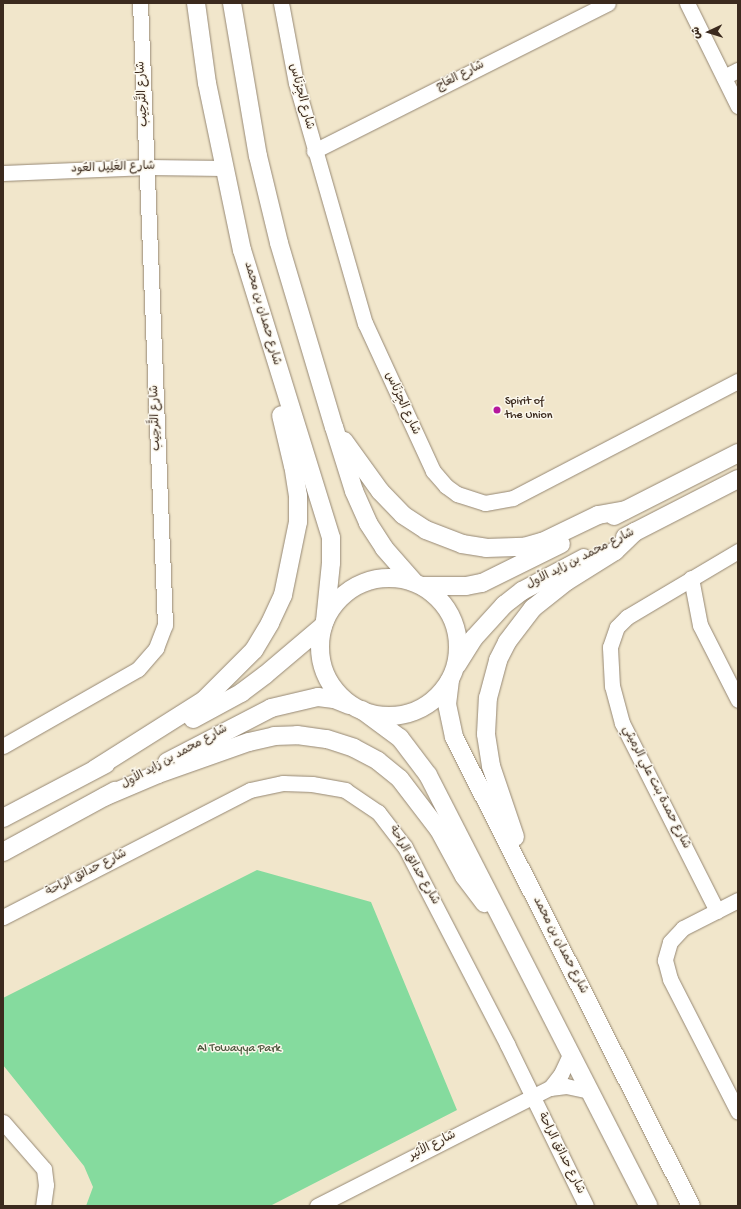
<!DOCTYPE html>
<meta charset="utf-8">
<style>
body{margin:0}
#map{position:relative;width:741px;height:1209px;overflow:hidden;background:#f1e6cb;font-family:"Gochi Hand","Playpen Sans Arabic",sans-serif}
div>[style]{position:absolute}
.green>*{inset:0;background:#85db9e}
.roads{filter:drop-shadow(0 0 1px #968874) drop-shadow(0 0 1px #968874)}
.minor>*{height:15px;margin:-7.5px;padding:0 7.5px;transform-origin:7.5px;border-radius:7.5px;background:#fff}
.major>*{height:18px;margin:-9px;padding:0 9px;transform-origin:9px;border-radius:9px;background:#fff}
.major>.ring{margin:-9px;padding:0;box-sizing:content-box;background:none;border:18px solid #fff;border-radius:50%}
.dots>*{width:11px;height:11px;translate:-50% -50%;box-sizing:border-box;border:2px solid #fbf7ec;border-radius:50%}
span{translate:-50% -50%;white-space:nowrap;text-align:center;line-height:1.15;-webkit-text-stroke:3px #fbf7ec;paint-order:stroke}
.street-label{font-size:12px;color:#3b2a1e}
.poi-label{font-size:12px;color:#3b2a1e}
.left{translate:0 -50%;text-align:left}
.park-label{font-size:12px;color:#4e563e}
.frame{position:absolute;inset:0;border:4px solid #3b2a1e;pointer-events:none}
.north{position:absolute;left:689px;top:12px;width:40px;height:40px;-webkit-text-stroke:3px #fbf7ec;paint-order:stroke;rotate:266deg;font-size:11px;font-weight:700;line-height:16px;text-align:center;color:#3b2a1e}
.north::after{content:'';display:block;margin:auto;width:14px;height:18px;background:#3b2a1e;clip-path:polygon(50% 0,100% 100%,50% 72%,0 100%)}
</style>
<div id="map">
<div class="green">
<div style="clip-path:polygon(257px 870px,371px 902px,457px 1110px,270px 1206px,86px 1206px,93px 1187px,84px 1166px,3px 1065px,3px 998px)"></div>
</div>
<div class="roads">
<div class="minor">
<div style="left:281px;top:3px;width:81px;rotate:79.4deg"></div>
<div style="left:296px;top:83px;width:250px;rotate:74deg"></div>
<div style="left:365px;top:323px;width:163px;rotate:65.3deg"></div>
<div style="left:433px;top:471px;width:20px;rotate:49deg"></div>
<div style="left:446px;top:486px;width:14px;rotate:36deg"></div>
<div style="left:457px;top:494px;width:29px;rotate:18deg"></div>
<div style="left:485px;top:503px;width:28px;rotate:-10deg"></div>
<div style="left:513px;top:498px;width:254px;rotate:-27.5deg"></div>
<div style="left:687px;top:3px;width:115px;rotate:63.7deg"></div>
<div style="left:724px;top:77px;width:16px;rotate:-27deg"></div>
<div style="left:314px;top:151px;width:329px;rotate:-26.7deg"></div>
<div style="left:3px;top:173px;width:145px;rotate:-2.4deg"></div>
<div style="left:148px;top:167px;width:75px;rotate:0.8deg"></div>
<div style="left:691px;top:578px;width:48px;rotate:79.2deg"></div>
<div style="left:700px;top:625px;width:84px;rotate:63.1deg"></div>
<div style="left:3px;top:746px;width:155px;rotate:-29.7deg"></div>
<div style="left:138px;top:669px;width:28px;rotate:-49deg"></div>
<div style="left:156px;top:648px;width:25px;rotate:-69deg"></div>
<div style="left:165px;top:625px;width:623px;rotate:-92.3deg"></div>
<div style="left:738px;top:900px;width:62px;rotate:153deg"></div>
<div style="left:683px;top:928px;width:19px;rotate:133deg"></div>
<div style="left:670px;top:942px;width:19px;rotate:106deg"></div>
<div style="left:665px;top:960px;width:20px;rotate:75deg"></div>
<div style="left:670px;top:979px;width:149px;rotate:62.9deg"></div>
<div style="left:717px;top:911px;width:211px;rotate:-116.8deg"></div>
<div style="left:622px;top:723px;width:38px;rotate:-105deg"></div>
<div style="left:612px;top:686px;width:39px;rotate:-93deg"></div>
<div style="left:610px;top:647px;width:21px;rotate:-71deg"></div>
<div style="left:617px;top:627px;width:14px;rotate:-45deg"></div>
<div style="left:627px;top:617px;width:129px;rotate:-30.7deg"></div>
<div style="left:3px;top:917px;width:278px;rotate:-27.2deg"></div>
<div style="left:250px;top:790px;width:34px;rotate:-12deg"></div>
<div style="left:283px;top:783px;width:29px;rotate:2deg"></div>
<div style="left:312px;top:784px;width:34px;rotate:10deg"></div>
<div style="left:345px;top:790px;width:40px;rotate:34deg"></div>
<div style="left:378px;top:812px;width:44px;rotate:52.4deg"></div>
<div style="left:405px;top:847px;width:222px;rotate:62.6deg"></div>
<div style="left:507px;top:1044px;width:180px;rotate:64deg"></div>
<div style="left:550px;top:1088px;width:18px;rotate:-52deg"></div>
<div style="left:561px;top:1074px;width:23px;rotate:-65deg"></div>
<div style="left:3px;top:1122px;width:62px;rotate:48.9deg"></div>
<div style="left:44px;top:1169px;width:16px;rotate:83deg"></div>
<div style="left:46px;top:1185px;width:21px;rotate:98deg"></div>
<div style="left:317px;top:1206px;width:261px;rotate:-26.9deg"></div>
<div style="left:550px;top:1088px;width:16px;rotate:-7deg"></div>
<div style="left:566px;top:1086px;width:24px;rotate:12deg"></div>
</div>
<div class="major">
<div style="left:196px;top:3px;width:81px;rotate:82.2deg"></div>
<div style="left:207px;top:83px;width:171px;rotate:78.2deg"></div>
<div style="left:242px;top:250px;width:301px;rotate:72.8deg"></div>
<div style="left:331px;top:538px;width:25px;rotate:90deg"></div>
<div style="left:331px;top:563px;width:58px;rotate:95.9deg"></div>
<div style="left:232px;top:3px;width:155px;rotate:80.4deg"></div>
<div style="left:258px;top:156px;width:89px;rotate:76.4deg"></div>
<div style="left:279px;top:243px;width:192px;rotate:73.4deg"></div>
<div style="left:334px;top:427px;width:67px;rotate:72.6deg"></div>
<div style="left:354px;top:491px;width:35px;rotate:66deg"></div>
<div style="left:368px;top:523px;width:30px;rotate:57deg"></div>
<div style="left:384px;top:548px;width:44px;rotate:48.7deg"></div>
<div style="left:344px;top:441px;width:62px;rotate:54.2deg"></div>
<div style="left:380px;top:491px;width:33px;rotate:46deg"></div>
<div style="left:403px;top:515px;width:27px;rotate:33deg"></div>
<div style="left:426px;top:530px;width:39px;rotate:21deg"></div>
<div style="left:462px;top:544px;width:24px;rotate:9deg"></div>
<div style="left:486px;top:548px;width:38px;rotate:-2deg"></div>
<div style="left:524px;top:547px;width:19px;rotate:-16deg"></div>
<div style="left:542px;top:542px;width:62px;rotate:-25.7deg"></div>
<div style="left:598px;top:515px;width:27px;rotate:-10deg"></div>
<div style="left:614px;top:516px;width:139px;rotate:-26.9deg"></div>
<div style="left:625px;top:537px;width:127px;rotate:-27.2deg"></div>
<div class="ring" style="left:320px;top:578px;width:120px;height:120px"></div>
<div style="left:422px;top:586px;width:44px"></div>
<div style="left:466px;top:586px;width:16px;rotate:-11deg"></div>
<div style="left:482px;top:583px;width:88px;rotate:-26.3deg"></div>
<div style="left:457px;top:665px;width:32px;rotate:-58deg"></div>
<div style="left:474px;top:638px;width:45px;rotate:-47.7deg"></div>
<div style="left:504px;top:605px;width:23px;rotate:-38deg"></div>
<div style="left:522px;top:591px;width:70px;rotate:-28deg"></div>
<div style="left:450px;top:680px;width:24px;rotate:97deg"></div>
<div style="left:447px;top:704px;width:34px;rotate:78deg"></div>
<div style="left:454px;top:737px;width:525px;rotate:63.19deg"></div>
<div style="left:362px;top:710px;width:47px;rotate:36.4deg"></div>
<div style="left:400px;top:738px;width:46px;rotate:52.9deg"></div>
<div style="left:428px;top:775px;width:484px;rotate:62.9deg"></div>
<div style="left:193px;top:719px;width:55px;rotate:-28.4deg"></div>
<div style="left:241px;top:693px;width:30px;rotate:-37deg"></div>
<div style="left:265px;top:675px;width:76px;rotate:-40.2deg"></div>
<div style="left:167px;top:762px;width:117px;rotate:-27.4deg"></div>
<div style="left:271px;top:708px;width:48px;rotate:-13.2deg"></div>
<div style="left:318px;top:697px;width:16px;rotate:7deg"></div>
<div style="left:334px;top:699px;width:16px;rotate:22deg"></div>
<div style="left:95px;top:769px;width:129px;rotate:-32.3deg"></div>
<div style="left:204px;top:700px;width:71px;rotate:-45deg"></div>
<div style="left:254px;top:650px;width:31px;rotate:-59deg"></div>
<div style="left:270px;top:623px;width:31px;rotate:-65deg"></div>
<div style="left:283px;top:595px;width:75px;rotate:-78.4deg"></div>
<div style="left:298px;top:522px;width:26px;rotate:-90deg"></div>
<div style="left:298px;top:496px;width:30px;rotate:-99deg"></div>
<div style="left:293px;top:466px;width:52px;rotate:-103.2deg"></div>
<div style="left:104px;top:797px;width:59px;rotate:-23.1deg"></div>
<div style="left:158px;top:774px;width:96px;rotate:-19.4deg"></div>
<div style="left:249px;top:742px;width:26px;rotate:-13deg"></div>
<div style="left:274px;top:736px;width:23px;rotate:-2deg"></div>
<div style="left:297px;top:735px;width:30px;rotate:8deg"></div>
<div style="left:327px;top:739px;width:28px;rotate:18deg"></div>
<div style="left:354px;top:748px;width:27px;rotate:28deg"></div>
<div style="left:378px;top:761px;width:28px;rotate:39deg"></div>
<div style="left:400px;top:779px;width:64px;rotate:52.6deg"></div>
<div style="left:439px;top:830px;width:52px;rotate:61.5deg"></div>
<div style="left:464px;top:876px;width:34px;rotate:53deg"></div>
<div style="left:3px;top:818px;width:116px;rotate:-27.7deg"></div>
<div style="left:515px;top:837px;width:75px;rotate:-108.7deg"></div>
<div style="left:491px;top:766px;width:32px;rotate:-99deg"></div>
<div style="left:486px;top:734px;width:36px;rotate:-87deg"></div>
<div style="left:488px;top:698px;width:39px;rotate:-75deg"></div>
<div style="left:498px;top:660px;width:20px;rotate:-63deg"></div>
<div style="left:507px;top:642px;width:43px;rotate:-52.6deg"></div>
<div style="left:533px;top:608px;width:43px;rotate:-38.5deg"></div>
<div style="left:567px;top:581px;width:57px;rotate:-32deg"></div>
<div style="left:615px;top:551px;width:28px;rotate:-44deg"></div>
<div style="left:3px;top:852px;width:128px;rotate:-28.6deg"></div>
</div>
</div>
<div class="dots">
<div style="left:497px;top:410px;background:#b5179e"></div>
</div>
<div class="street-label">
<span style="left:461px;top:77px;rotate:-27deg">شارع العَاج</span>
<span style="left:144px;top:94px;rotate:-93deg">شارع التَّرحِيب</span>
<span style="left:300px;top:97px;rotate:75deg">شارع الجِرْنَاس</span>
<span style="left:113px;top:169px;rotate:-2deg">شارع الغَلِيل العُود</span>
<span style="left:261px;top:314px;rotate:74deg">شارع حمدان بن محمد</span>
<span style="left:401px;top:404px;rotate:65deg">شارع الجِرْنَاس</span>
<span style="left:157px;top:418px;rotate:-92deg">شارع التَّرحِيب</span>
<span style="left:581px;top:560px;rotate:-27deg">شارع محمد بن زايد الأول</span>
<span style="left:175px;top:758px;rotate:-29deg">شارع محمد بن زايد الأول</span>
<span style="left:655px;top:788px;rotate:63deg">شارع حمدة بنت علي الرميثي</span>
<span style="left:413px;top:866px;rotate:60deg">شارع حدائق الراحة</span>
<span style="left:87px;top:874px;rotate:-27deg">شارع حدائق الراحة</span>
<span style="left:559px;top:946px;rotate:63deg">شارع حمدان بن محمد</span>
<span style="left:433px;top:1147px;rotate:-27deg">شارع الأثير</span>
<span style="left:560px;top:1154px;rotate:63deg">شارع حدائق الراحة</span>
</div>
<div class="poi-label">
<span class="left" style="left:505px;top:410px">Spirit of<br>the Union</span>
</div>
<div class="park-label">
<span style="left:239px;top:1050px">Al Towayya Park</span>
</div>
<div class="frame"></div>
<div class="north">ش</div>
</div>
